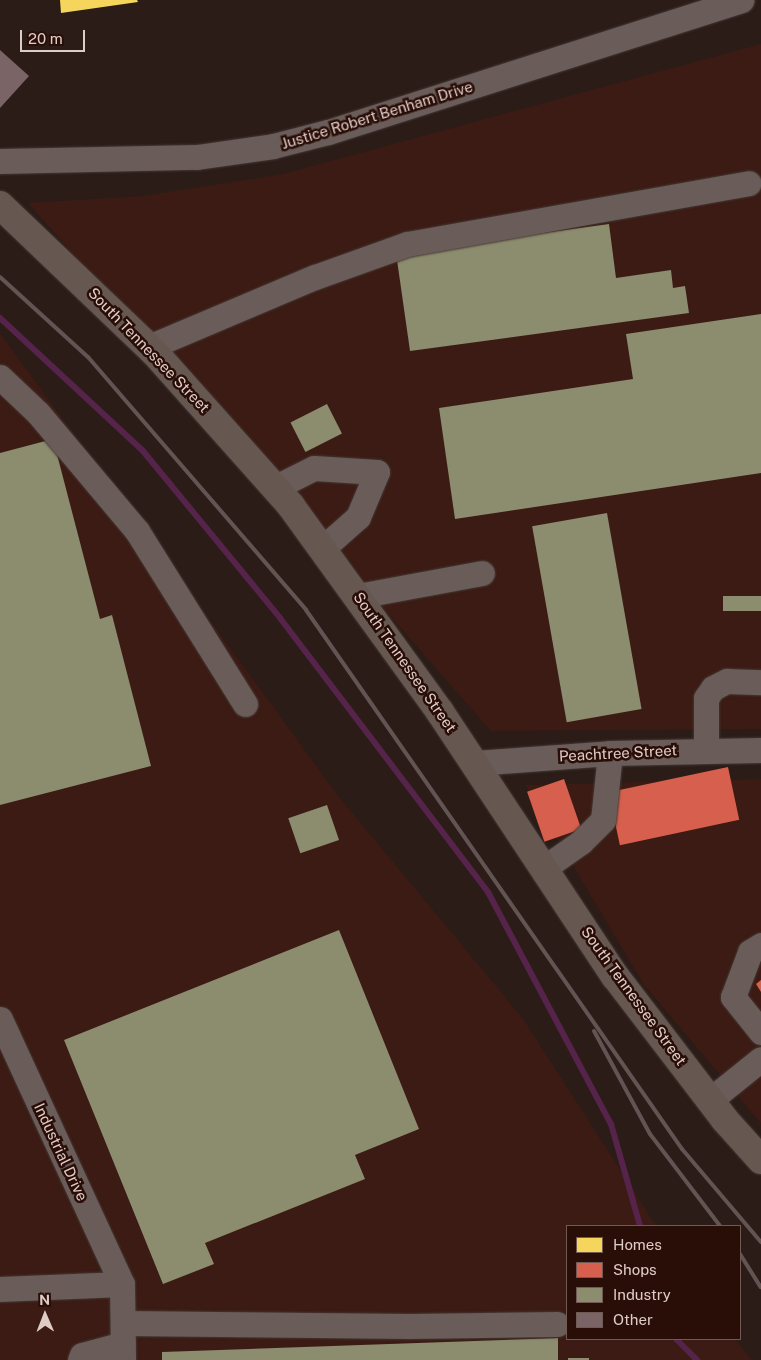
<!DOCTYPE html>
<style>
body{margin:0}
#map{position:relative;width:761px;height:1360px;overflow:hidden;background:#2b1c18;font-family:"Public Sans",sans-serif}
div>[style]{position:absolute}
.built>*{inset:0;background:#3b1b13}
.homes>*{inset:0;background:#f6d55c}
.shops>*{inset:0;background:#d6604d;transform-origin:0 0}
.industry>*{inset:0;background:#8c8c6e;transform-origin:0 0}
.stream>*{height:6px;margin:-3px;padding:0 3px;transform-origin:3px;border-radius:3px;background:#56234b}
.building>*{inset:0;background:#7a6466}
.roads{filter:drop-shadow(0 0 1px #443734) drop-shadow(0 0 1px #443734)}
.minor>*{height:25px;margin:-12.5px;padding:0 12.5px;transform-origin:12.5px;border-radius:12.5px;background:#695c59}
.major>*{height:28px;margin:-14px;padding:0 14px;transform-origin:14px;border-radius:14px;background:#665851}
.rail>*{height:4px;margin:-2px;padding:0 2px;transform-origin:2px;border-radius:2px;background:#615452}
span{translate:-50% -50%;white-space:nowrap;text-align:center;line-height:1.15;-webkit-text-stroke:5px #290d07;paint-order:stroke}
.street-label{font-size:15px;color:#e0ccc7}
.legend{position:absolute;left:566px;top:1225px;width:175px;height:115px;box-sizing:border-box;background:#290d07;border:1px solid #725954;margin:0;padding:6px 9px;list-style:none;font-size:15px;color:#e0ccc7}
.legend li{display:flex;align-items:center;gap:10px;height:25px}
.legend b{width:25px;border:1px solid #725954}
.north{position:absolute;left:20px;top:1290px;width:50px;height:50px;-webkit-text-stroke:4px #290d07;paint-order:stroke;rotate:359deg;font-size:14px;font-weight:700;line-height:20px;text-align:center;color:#e0ccc7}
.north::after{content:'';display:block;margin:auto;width:18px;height:22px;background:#e0ccc7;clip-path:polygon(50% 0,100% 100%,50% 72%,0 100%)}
.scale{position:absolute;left:20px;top:30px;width:65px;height:22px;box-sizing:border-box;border:2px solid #e0ccc7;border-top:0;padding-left:6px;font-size:15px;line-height:18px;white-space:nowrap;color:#e0ccc7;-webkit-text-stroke:4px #290d07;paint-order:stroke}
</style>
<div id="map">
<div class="built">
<div style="clip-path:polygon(761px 44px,761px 729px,491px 731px,28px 203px,143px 196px,283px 174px)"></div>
<div style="clip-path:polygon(0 333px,339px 797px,524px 1020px,656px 1226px,567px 1226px,567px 1339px,735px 1339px,752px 1360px,0 1360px)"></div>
<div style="clip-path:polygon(761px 779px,761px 1123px,644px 985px,525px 785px)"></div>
</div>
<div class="homes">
<div style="clip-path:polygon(60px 0,137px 0,138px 2px,61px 13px)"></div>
</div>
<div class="shops">
<div style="left:728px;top:767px;width:54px;height:122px;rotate:78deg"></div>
<div style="left:564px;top:779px;width:53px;height:39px;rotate:71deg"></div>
<div style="clip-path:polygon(761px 980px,761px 992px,756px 984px)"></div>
</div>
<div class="industry">
<div style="clip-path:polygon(609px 224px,616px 278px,671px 270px,673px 288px,685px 286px,689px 313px,410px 351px,396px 253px)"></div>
<div style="clip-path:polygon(761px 314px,761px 473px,455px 519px,439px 408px,633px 379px,626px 334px)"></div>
<div style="left:327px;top:404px;width:33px;height:41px;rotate:63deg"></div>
<div style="clip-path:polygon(53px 439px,100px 619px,112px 615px,151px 766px,0 805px,0 453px)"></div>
<div style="left:607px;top:513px;width:199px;height:76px;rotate:80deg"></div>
<div style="left:723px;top:596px;width:38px;height:15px"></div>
<div style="left:327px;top:805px;width:37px;height:41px;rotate:71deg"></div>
<div style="clip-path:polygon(339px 930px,419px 1129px,355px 1155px,365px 1179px,205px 1243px,214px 1264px,163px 1284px,64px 1040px)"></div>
<div style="clip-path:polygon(558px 1338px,558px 1360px,162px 1360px,162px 1352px)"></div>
<div style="left:568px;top:1358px;width:21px;height:2px"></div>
</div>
<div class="stream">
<div style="left:0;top:318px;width:195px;rotate:42.9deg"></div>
<div style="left:143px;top:451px;width:216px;rotate:50.6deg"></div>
<div style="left:280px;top:618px;width:344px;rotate:52.8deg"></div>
<div style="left:488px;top:892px;width:263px;rotate:62.1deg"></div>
<div style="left:611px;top:1124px;width:106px;rotate:74.1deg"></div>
<div style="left:676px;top:1339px;width:30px;rotate:45deg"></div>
</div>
<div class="building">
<div style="clip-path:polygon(0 50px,29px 76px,0 108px)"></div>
</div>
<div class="roads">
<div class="minor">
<div style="left:0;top:161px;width:197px;rotate:-1.2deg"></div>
<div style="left:197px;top:157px;width:77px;rotate:-8.2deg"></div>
<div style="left:273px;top:146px;width:57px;rotate:-14.3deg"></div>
<div style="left:328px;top:132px;width:434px;rotate:-17.7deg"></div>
<div style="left:149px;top:347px;width:180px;rotate:-22.9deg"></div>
<div style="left:315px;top:277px;width:98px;rotate:-19.7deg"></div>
<div style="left:407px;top:244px;width:347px;rotate:-10.1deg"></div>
<div style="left:0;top:377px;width:52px;rotate:43.5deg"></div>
<div style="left:38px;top:413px;width:154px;rotate:50deg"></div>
<div style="left:137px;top:531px;width:204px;rotate:58deg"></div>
<div style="left:276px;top:487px;width:42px;rotate:-26.6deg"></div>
<div style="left:314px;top:468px;width:63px;rotate:3.6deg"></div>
<div style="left:377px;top:472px;width:49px;rotate:112.9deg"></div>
<div style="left:358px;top:517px;width:47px;rotate:138.5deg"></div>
<div style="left:358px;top:596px;width:126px;rotate:-10.5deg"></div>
<div style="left:706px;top:749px;width:51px;rotate:-90deg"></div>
<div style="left:706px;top:698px;width:12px;rotate:-55deg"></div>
<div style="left:713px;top:688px;width:16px;rotate:-27deg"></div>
<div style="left:727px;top:681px;width:34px;rotate:2deg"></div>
<div style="left:475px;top:763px;width:135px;rotate:-4.2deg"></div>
<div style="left:610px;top:753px;width:151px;rotate:-1.1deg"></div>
<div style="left:544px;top:868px;width:45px;rotate:-35.1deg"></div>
<div style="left:581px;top:842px;width:31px;rotate:-45deg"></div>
<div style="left:603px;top:820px;width:67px;rotate:-84deg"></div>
<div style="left:761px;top:945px;width:13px;rotate:148deg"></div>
<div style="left:750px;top:952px;width:48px;rotate:110.7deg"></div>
<div style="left:733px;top:997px;width:45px;rotate:51.3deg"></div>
<div style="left:0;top:1019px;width:292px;rotate:65.3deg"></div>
<div style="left:122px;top:1284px;width:76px;rotate:89.2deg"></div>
<div style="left:710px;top:1100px;width:65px;rotate:-38.8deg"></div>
<div style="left:0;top:1289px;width:122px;rotate:-2.3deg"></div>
<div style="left:123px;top:1323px;width:286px;rotate:0.6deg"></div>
<div style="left:409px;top:1326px;width:148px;rotate:-0.8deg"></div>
<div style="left:80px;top:1360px;width:5px;rotate:-68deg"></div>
<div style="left:82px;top:1355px;width:42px;rotate:-15deg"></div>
</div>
<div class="major">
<div style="left:0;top:205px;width:213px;rotate:43.7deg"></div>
<div style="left:154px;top:352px;width:206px;rotate:48.3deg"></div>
<div style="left:291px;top:506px;width:254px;rotate:54.1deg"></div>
<div style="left:440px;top:712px;width:317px;rotate:56.5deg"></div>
<div style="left:615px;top:976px;width:181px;rotate:52.6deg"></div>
<div style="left:725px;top:1120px;width:54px;rotate:48deg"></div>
</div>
</div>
<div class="rail">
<div style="left:0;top:277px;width:119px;rotate:42.3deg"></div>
<div style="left:88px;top:357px;width:334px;rotate:49.2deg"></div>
<div style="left:306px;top:610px;width:657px;rotate:55.1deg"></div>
<div style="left:682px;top:1149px;width:122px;rotate:49.7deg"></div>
<div style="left:594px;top:1031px;width:117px;rotate:61.5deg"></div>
<div style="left:650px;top:1134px;width:116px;rotate:52.7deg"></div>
<div style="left:740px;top:1254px;width:39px;rotate:58deg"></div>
</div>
<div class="street-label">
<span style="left:377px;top:115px;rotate:-17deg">Justice Robert Benham Drive</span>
<span style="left:149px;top:350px;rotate:46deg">South Tennessee Street</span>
<span style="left:405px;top:662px;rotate:55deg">South Tennessee Street</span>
<span style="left:618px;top:753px;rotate:-3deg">Peachtree Street</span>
<span style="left:634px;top:996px;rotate:54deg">South Tennessee Street</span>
<span style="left:61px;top:1152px;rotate:65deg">Industrial Drive</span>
</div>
<ul class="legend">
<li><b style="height:14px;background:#f6d55c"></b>Homes</li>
<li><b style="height:14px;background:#d6604d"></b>Shops</li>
<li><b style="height:14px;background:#8c8c6e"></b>Industry</li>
<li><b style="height:14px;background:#7a6466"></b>Other</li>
</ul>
<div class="north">N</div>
<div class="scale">20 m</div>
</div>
